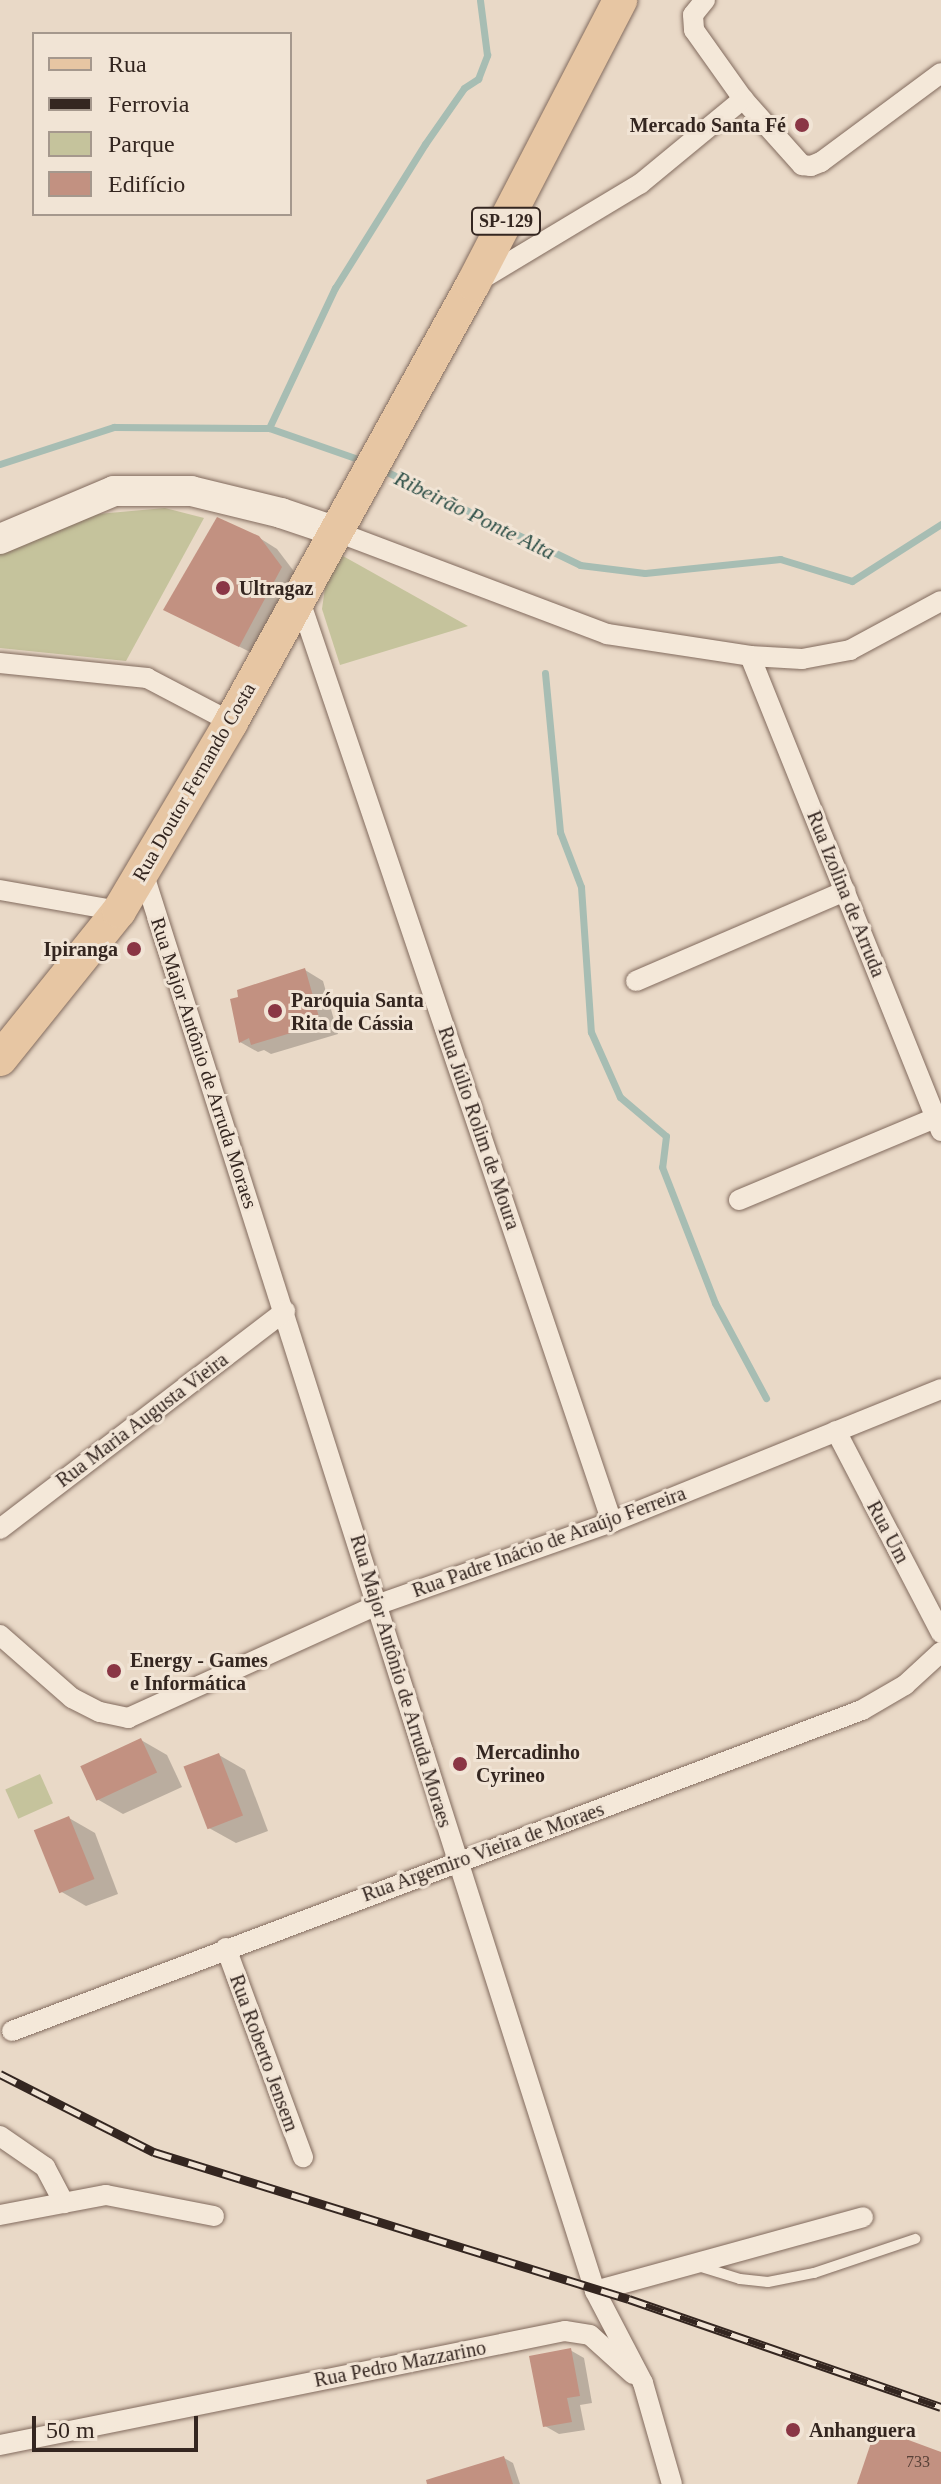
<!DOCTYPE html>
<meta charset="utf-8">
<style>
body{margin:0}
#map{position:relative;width:941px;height:2484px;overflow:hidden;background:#e9d9c7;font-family:"Times New Roman",serif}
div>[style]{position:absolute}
.green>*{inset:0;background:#c5c39c;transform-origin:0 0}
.shadow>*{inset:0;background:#0003}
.stream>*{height:7px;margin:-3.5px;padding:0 3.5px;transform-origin:3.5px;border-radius:3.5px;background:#a7bdb3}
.building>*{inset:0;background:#c29181;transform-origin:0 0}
.roads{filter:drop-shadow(0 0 2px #826b5e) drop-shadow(0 0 2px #826b5e)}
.lane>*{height:10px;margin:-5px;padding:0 5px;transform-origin:5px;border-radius:5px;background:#f4e8d9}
.street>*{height:20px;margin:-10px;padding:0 10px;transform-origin:10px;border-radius:10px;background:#f4e8d9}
.secondary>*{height:30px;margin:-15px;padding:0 15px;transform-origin:15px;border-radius:15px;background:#f4e8d9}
.primary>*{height:34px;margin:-17px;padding:0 17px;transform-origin:17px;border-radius:17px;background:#e7c6a3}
.rail>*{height:9px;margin-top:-4.5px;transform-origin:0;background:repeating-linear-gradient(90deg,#f1e4d5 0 18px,#342620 0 36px);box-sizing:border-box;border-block:2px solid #342620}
.dots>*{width:22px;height:22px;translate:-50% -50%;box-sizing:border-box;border:4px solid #f1e4d5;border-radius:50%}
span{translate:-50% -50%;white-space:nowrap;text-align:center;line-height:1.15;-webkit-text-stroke:6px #f1e4d5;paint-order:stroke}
.number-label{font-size:16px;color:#584138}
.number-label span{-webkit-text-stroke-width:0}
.shield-label span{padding:2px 6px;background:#f1e4d5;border:2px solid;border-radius:6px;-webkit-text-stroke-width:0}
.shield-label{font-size:18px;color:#342620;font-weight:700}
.poi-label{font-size:20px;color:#342620;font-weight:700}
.right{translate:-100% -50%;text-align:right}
.left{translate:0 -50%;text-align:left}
.street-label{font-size:20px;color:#342620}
.water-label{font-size:22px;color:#31524a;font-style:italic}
.legend{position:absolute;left:32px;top:32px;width:260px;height:184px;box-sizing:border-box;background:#f1e4d5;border:2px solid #a5988d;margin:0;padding:10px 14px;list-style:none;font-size:24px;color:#342620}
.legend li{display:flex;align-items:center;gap:16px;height:40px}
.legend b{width:40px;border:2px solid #a5988d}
.scale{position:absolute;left:32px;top:2416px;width:166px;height:36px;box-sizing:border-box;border:4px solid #342620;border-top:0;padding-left:10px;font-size:24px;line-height:28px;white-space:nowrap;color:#342620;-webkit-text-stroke:6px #f1e4d5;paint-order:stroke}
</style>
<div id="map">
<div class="green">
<div style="clip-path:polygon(165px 508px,204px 518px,126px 661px,0 648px,0 550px,98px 514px)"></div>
<div style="clip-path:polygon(343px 556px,468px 626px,340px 665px,322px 609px,327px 574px)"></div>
<div style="left:40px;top:1774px;width:32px;height:38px;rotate:66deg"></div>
</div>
<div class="shadow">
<div style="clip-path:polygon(258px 537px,277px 549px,299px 578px,258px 656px,184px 619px)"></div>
<div style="clip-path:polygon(305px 970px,323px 981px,338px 1034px,271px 1054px,264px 1050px,258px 1052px,240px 1042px)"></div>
<div style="clip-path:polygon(141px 1740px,167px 1755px,182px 1787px,123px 1814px,97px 1799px)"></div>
<div style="clip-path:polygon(219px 1755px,245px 1770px,268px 1831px,236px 1843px,209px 1828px)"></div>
<div style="clip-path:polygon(69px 1818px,95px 1833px,118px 1894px,86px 1906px,60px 1891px)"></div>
<div style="clip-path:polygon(570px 2350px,584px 2358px,592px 2403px,580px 2405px,585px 2430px,559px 2434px,545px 2426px)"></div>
<div style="clip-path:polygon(504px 2458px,513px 2463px,520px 2484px,445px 2484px)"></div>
</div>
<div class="stream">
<div style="left:269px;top:428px;width:155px;rotate:-64.8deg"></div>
<div style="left:335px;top:288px;width:170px;rotate:-58deg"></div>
<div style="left:425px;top:144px;width:68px;rotate:-55.1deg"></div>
<div style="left:464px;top:88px;width:17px;rotate:-33deg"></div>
<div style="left:478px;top:79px;width:26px;rotate:-69deg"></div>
<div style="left:487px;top:55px;width:55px;rotate:-97.3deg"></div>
<div style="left:0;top:464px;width:120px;rotate:-18deg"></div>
<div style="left:114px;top:427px;width:155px;rotate:0.4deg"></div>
<div style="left:269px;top:428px;width:101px;rotate:19.2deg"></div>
<div style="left:383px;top:470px;width:219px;rotate:25.7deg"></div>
<div style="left:580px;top:565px;width:65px;rotate:7deg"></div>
<div style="left:645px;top:573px;width:136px;rotate:-5.9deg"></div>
<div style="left:780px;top:559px;width:75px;rotate:17deg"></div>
<div style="left:852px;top:581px;width:106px;rotate:-32.6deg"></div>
<div style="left:545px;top:673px;width:160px;rotate:84.6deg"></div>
<div style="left:560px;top:832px;width:59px;rotate:69.1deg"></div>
<div style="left:581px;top:887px;width:145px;rotate:86.1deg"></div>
<div style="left:591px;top:1032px;width:71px;rotate:66deg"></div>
<div style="left:620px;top:1097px;width:60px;rotate:40.3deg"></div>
<div style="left:666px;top:1136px;width:31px;rotate:97deg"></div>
<div style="left:662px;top:1167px;width:146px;rotate:68.7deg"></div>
<div style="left:715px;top:1303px;width:108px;rotate:61.8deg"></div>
</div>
<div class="building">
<div style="clip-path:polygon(217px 517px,259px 536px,282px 567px,239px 647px,163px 610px)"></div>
<div style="clip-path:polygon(305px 968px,321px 1024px,251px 1045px,249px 1038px,239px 1043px,230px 999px,238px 997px,237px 990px)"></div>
<div style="left:141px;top:1738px;width:38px;height:67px;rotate:65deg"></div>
<div style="left:219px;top:1753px;width:67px;height:38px;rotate:69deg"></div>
<div style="left:69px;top:1816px;width:68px;height:38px;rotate:68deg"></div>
<div style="clip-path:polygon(571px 2348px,580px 2396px,567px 2398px,572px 2422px,543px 2427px,529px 2356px)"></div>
<div style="clip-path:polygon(876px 2428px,941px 2452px,941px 2484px,857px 2484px)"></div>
<div style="clip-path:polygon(504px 2456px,513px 2484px,427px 2484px,426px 2480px)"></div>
</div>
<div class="roads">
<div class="lane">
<div style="left:698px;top:2266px;width:44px;rotate:17.2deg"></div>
<div style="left:740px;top:2279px;width:28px;rotate:6deg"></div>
<div style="left:768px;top:2282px;width:47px;rotate:-11.1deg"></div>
<div style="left:814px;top:2273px;width:107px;rotate:-18.6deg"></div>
</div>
<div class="street">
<div style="left:705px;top:0;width:19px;rotate:129deg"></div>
<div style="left:693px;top:15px;width:15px;rotate:86deg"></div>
<div style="left:694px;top:30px;width:85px;rotate:54.6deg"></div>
<div style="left:743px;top:99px;width:89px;rotate:48.2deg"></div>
<div style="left:802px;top:165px;width:9px;rotate:6deg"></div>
<div style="left:811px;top:166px;width:11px;rotate:-22deg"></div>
<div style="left:821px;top:162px;width:149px;rotate:-36.6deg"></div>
<div style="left:480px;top:280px;width:187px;rotate:-31deg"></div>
<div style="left:640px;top:184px;width:134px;rotate:-39.5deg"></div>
<div style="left:337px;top:532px;width:289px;rotate:20.7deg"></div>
<div style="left:607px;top:634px;width:145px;rotate:8.7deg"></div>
<div style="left:750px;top:656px;width:52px;rotate:3.3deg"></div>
<div style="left:802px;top:659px;width:49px;rotate:-10.6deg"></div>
<div style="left:850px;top:650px;width:103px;rotate:-28.3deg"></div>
<div style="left:299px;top:598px;width:976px;rotate:71.29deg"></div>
<div style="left:750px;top:656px;width:512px;rotate:68.09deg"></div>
<div style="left:0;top:663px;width:148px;rotate:5.8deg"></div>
<div style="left:147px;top:678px;width:95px;rotate:27.6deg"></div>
<div style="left:143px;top:872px;width:1489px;rotate:72.33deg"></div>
<div style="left:595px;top:2291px;width:104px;rotate:62.4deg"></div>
<div style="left:643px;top:2383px;width:105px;rotate:74deg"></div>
<div style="left:0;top:890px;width:121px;rotate:10deg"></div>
<div style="left:636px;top:981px;width:228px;rotate:-23.3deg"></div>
<div style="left:739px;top:1200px;width:212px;rotate:-22.7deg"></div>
<div style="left:836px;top:1431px;width:228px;rotate:62.5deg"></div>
<div style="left:0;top:1529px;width:359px;rotate:-37.4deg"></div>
<div style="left:0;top:1635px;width:96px;rotate:41.2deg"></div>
<div style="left:72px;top:1698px;width:31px;rotate:27deg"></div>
<div style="left:100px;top:1712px;width:29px;rotate:12deg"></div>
<div style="left:128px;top:1718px;width:276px;rotate:-24.4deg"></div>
<div style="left:379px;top:1604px;width:247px;rotate:-19.4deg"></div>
<div style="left:612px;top:1522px;width:355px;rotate:-22deg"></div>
<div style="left:226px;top:1948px;width:223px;rotate:69.8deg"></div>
<div style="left:12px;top:2031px;width:909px;rotate:-20.69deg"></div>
<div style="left:862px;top:1710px;width:50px;rotate:-30.2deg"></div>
<div style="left:905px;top:1685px;width:49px;rotate:-42.5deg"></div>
<div style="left:0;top:2136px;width:55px;rotate:34.6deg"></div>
<div style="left:45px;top:2167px;width:41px;rotate:62.2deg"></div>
<div style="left:0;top:2215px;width:108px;rotate:-10.7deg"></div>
<div style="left:106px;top:2195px;width:110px;rotate:11deg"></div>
<div style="left:595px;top:2291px;width:278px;rotate:-15.4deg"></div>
<div style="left:0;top:2445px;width:576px;rotate:-11.41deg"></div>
<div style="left:565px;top:2331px;width:25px;rotate:9deg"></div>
<div style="left:590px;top:2335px;width:58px;rotate:42.2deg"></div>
</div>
<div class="secondary">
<div style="left:0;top:539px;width:124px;rotate:-22.8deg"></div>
<div style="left:114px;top:491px;width:77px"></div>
<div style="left:191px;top:491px;width:93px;rotate:13.7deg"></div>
<div style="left:281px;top:513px;width:59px;rotate:18.7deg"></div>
</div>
<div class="primary">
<div style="left:0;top:1059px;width:190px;rotate:-51.2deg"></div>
<div style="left:119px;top:911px;width:220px;rotate:-59.3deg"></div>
<div style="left:231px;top:722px;width:500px;rotate:-61.08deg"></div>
<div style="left:473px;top:284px;width:320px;rotate:-62.6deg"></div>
</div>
</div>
<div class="rail">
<div style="left:0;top:2074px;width:173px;rotate:26.9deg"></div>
<div style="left:154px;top:2152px;width:497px;rotate:17.2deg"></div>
<div style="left:629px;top:2299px;width:330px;rotate:19.1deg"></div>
</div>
<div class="dots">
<div style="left:802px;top:125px;background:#8a3645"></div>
<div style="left:223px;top:588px;background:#8a3645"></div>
<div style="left:134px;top:949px;background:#8a3645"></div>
<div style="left:275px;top:1011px;background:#8a3645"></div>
<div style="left:114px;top:1671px;background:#8a3645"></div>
<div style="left:460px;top:1764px;background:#8a3645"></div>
<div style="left:793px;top:2430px;background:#8a3645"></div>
</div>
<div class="number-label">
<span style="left:918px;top:2462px">733</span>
</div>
<div class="shield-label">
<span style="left:506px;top:221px">SP-129</span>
</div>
<div class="poi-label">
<span class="right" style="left:786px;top:125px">Mercado Santa Fé</span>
<span class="left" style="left:239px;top:588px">Ultragaz</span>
<span class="right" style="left:118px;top:949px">Ipiranga</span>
<span class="left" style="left:291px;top:1012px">Paróquia Santa<br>Rita de Cássia</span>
<span class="left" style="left:130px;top:1672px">Energy - Games<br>e Informática</span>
<span class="left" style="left:476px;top:1764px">Mercadinho<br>Cyrineo</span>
<span class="left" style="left:809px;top:2430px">Anhanguera</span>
</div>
<div class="street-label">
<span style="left:194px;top:782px;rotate:-60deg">Rua Doutor Fernando Costa</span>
<span style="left:846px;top:894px;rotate:68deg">Rua Izolina de Arruda</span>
<span style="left:204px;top:1063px;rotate:72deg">Rua Major Antônio de Arruda Moraes</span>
<span style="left:479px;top:1128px;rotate:71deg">Rua Júlio Rolim de Moura</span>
<span style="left:142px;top:1420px;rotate:-37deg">Rua Maria Augusta Vieira</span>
<span style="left:888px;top:1532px;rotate:62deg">Rua Um</span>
<span style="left:549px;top:1542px;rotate:-20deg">Rua Padre Inácio de Araújo Ferreira</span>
<span style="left:401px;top:1681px;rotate:73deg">Rua Major Antônio de Arruda Moraes</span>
<span style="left:483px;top:1852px;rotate:-20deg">Rua Argemiro Vieira de Moraes</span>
<span style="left:264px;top:2053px;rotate:70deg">Rua Roberto Jensem</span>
<span style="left:400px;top:2364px;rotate:-11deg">Rua Pedro Mazzarino</span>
</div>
<div class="water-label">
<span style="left:475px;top:515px;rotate:26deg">Ribeirão Ponte Alta</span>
</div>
<ul class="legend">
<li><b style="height:10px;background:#e7c6a3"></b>Rua</li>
<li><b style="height:10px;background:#342620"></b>Ferrovia</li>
<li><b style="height:22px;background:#c5c39c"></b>Parque</li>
<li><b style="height:22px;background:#c29181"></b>Edifício</li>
</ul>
<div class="scale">50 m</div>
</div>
